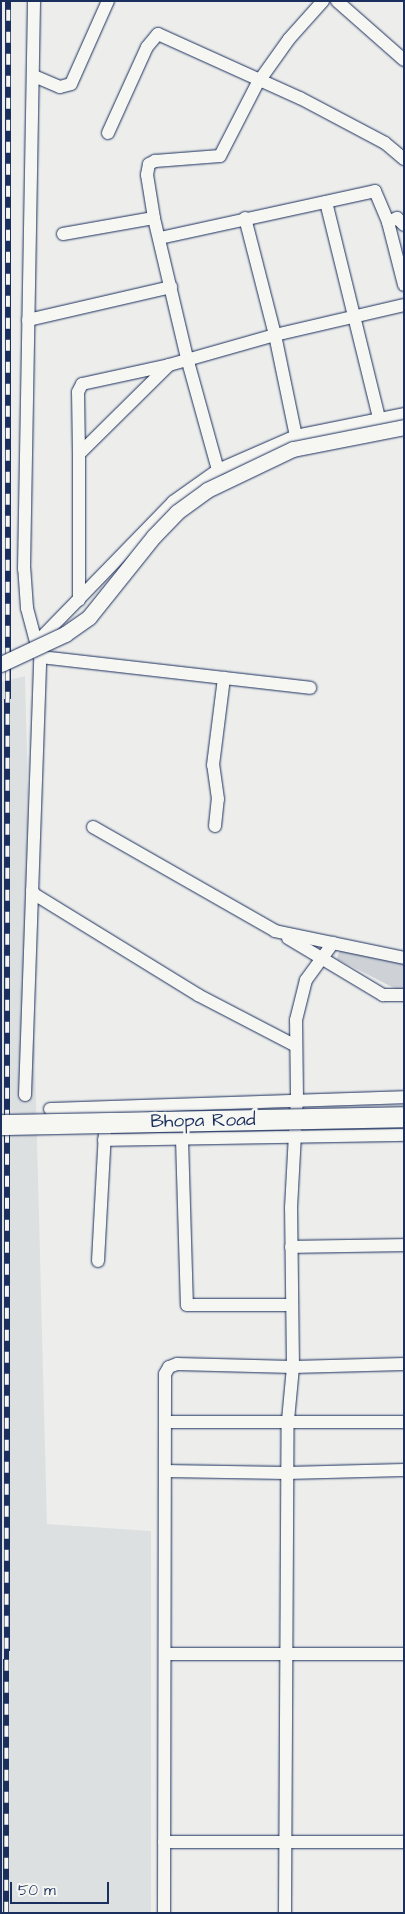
<!DOCTYPE html>
<style>
body{margin:0}
#map{position:relative;width:405px;height:1914px;overflow:hidden;background:#edeeec;font-family:"Architects Daughter",sans-serif}
div>[style]{position:absolute}
.built>*{inset:0;background:#dde0e1}
.green>*{inset:0;background:#ced2d7}
.roads{filter:drop-shadow(0 0 1px #1b2f5e) drop-shadow(0 0 1px #1b2f5e)}
.minor>*{height:12px;margin:-6px;padding:0 6px;transform-origin:6px;border-radius:6px;background:#f6f6f2}
.rail>*{height:5.5px;margin-top:-2.75px;transform-origin:0;background:repeating-linear-gradient(90deg,#f6f6f2 0 11px,#1b2f5e 0 22px);box-sizing:border-box;border-block:1px solid #1b2f5e}
.bridges{filter:drop-shadow(0 0 1px #1b2f5e) drop-shadow(0 0 1px #1b2f5e)}
.tertiary-bridge>*{height:15px;margin:-7.5px;padding:0 7.5px;transform-origin:7.5px;border-radius:7.5px;background:#f6f6f2}
.primary-bridge>*{height:20px;margin:-10px;padding:0 10px;transform-origin:10px;border-radius:10px;background:#f6f6f2}
span{translate:-50% -50%;white-space:nowrap;text-align:center;line-height:1.15;-webkit-text-stroke:5px #f6f6f2;paint-order:stroke}
.street-label{font-size:19px;color:#1b2f5e}
.frame{position:absolute;inset:0;border:2px solid #1b2f5e;pointer-events:none}
.scale{position:absolute;left:10px;top:1882px;width:99px;height:22px;box-sizing:border-box;border:2px solid #1b2f5e;border-top:0;padding-left:6px;font-size:15px;line-height:18px;white-space:nowrap;color:#1b2f5e;-webkit-text-stroke:4px #f6f6f2;paint-order:stroke}
</style>
<div id="map">
<div class="built">
<div style="clip-path:polygon(25px 676px,47px 1524px,151px 1531px,151px 1913px,1px 1913px,1px 682px)"></div>
</div>
<div class="green">
<div style="clip-path:polygon(340px 949px,404px 961px,404px 989px,396px 989px,337px 959px)"></div>
</div>
<div class="roads">
<div class="minor">
<div style="left:337px;top:1px;width:89px;rotate:41.4deg"></div>
<div style="left:34px;top:76px;width:28px;rotate:23deg"></div>
<div style="left:60px;top:87px;width:11px;rotate:-15deg"></div>
<div style="left:71px;top:84px;width:91px;rotate:-66deg"></div>
<div style="left:108px;top:133px;width:94px;rotate:-65.6deg"></div>
<div style="left:147px;top:47px;width:17px;rotate:-50deg"></div>
<div style="left:158px;top:34px;width:156px;rotate:24.3deg"></div>
<div style="left:300px;top:98px;width:96px;rotate:27.9deg"></div>
<div style="left:385px;top:143px;width:25px;rotate:40deg"></div>
<div style="left:326px;top:202px;width:222px;rotate:76.2deg"></div>
<div style="left:245px;top:218px;width:121px;rotate:75.6deg"></div>
<div style="left:275px;top:335px;width:103px;rotate:78.3deg"></div>
<div style="left:388px;top:222px;width:10px;rotate:-24deg"></div>
<div style="left:397px;top:218px;width:10px;rotate:45deg"></div>
<div style="left:63px;top:234px;width:92px;rotate:-10deg"></div>
<div style="left:160px;top:238px;width:220px;rotate:-12.3deg"></div>
<div style="left:375px;top:191px;width:34px;rotate:67deg"></div>
<div style="left:388px;top:222px;width:65px;rotate:75.7deg"></div>
<div style="left:28px;top:320px;width:147px;rotate:-13deg"></div>
<div style="left:79px;top:454px;width:62px;rotate:-90.9deg"></div>
<div style="left:78px;top:392px;width:9px;rotate:-63deg"></div>
<div style="left:82px;top:384px;width:89px;rotate:-12.3deg"></div>
<div style="left:218px;top:470px;width:116px;rotate:-105.5deg"></div>
<div style="left:187px;top:358px;width:144px;rotate:-103.3deg"></div>
<div style="left:154px;top:218px;width:44px;rotate:-99.2deg"></div>
<div style="left:147px;top:175px;width:11px;rotate:-80deg"></div>
<div style="left:149px;top:164px;width:7px;rotate:-27deg"></div>
<div style="left:155px;top:161px;width:65px;rotate:-4.4deg"></div>
<div style="left:220px;top:156px;width:81px;rotate:-62.8deg"></div>
<div style="left:257px;top:84px;width:55px;rotate:-54.6deg"></div>
<div style="left:289px;top:39px;width:51px;rotate:-48.2deg"></div>
<div style="left:79px;top:600px;width:146px;rotate:-90deg"></div>
<div style="left:79px;top:454px;width:127px;rotate:-44.7deg"></div>
<div style="left:169px;top:365px;width:110px;rotate:-15.8deg"></div>
<div style="left:275px;top:335px;width:132px;rotate:-13.1deg"></div>
<div style="left:38px;top:641px;width:194px;rotate:-45.8deg"></div>
<div style="left:173px;top:502px;width:55px;rotate:-35.4deg"></div>
<div style="left:218px;top:470px;width:85px;rotate:-23.6deg"></div>
<div style="left:296px;top:436px;width:110px;rotate:-11.5deg"></div>
<div style="left:40px;top:657px;width:272px;rotate:6.5deg"></div>
<div style="left:215px;top:826px;width:27px;rotate:-84deg"></div>
<div style="left:218px;top:799px;width:34px;rotate:-98deg"></div>
<div style="left:213px;top:765px;width:88px;rotate:-82.8deg"></div>
<div style="left:93px;top:827px;width:210px;rotate:29.7deg"></div>
<div style="left:275px;top:931px;width:132px;rotate:11.8deg"></div>
<div style="left:32px;top:890px;width:4px;rotate:63deg"></div>
<div style="left:34px;top:894px;width:193px;rotate:31.6deg"></div>
<div style="left:198px;top:995px;width:110px;rotate:27.5deg"></div>
<div style="left:288px;top:938px;width:111px;rotate:31deg"></div>
<div style="left:383px;top:995px;width:21px"></div>
<div style="left:25px;top:1095px;width:438px;rotate:-88deg"></div>
<div style="left:40px;top:657px;width:51px;rotate:-104.9deg"></div>
<div style="left:27px;top:608px;width:39px;rotate:-94deg"></div>
<div style="left:24px;top:569px;width:568px;rotate:-88.99deg"></div>
<div style="left:50px;top:1109px;width:354px;rotate:-1.9deg"></div>
<div style="left:182px;top:1139px;width:166px;rotate:88.3deg"></div>
<div style="left:187px;top:1305px;width:104px"></div>
<div style="left:104px;top:1140px;width:300px;rotate:-1deg"></div>
<div style="left:291px;top:1247px;width:113px;rotate:-1deg"></div>
<div style="left:98px;top:1261px;width:129px;rotate:-86.9deg"></div>
<div style="left:165px;top:1422px;width:239px"></div>
<div style="left:165px;top:1471px;width:122px;rotate:0.9deg"></div>
<div style="left:287px;top:1473px;width:117px;rotate:-1.5deg"></div>
<div style="left:166px;top:1654px;width:238px"></div>
<div style="left:164px;top:1842px;width:240px"></div>
<div style="left:164px;top:1913px;width:539px;rotate:-89.89deg"></div>
<div style="left:165px;top:1374px;width:8px;rotate:-60deg"></div>
<div style="left:169px;top:1367px;width:9px;rotate:-21deg"></div>
<div style="left:177px;top:1364px;width:116px;rotate:1.5deg"></div>
<div style="left:293px;top:1367px;width:111px;rotate:-1.5deg"></div>
<div style="left:285px;top:1913px;width:493px;rotate:-89.7deg"></div>
<div style="left:288px;top:1420px;width:53px;rotate:-84.6deg"></div>
<div style="left:293px;top:1367px;width:159px;rotate:-90.7deg"></div>
<div style="left:291px;top:1208px;width:110px;rotate:-86.9deg"></div>
<div style="left:297px;top:1098px;width:78px;rotate:-90.7deg"></div>
<div style="left:296px;top:1020px;width:41px;rotate:-76deg"></div>
<div style="left:306px;top:980px;width:46px;rotate:-53.9deg"></div>
</div>
</div>
<div class="rail">
<div style="left:6px;top:1913px;width:1912px;rotate:-89.94deg"></div>
</div>
<div class="bridges">
<div class="tertiary-bridge">
<div style="left:1px;top:664px;width:71px;rotate:-25.1deg"></div>
<div style="left:65px;top:634px;width:29px;rotate:-35deg"></div>
<div style="left:89px;top:617px;width:104px;rotate:-51.3deg"></div>
<div style="left:154px;top:536px;width:33px;rotate:-46deg"></div>
<div style="left:177px;top:512px;width:37px;rotate:-36deg"></div>
<div style="left:207px;top:490px;width:95px;rotate:-25.5deg"></div>
<div style="left:293px;top:449px;width:113px;rotate:-11.2deg"></div>
</div>
<div class="primary-bridge">
<div style="left:1px;top:1125px;width:403px;rotate:-1.1deg"></div>
</div>
</div>
<div class="street-label">
<span style="left:203px;top:1121px;rotate:-1deg">Bhopa Road</span>
</div>
<div class="frame"></div>
<div class="scale">50 m</div>
</div>
